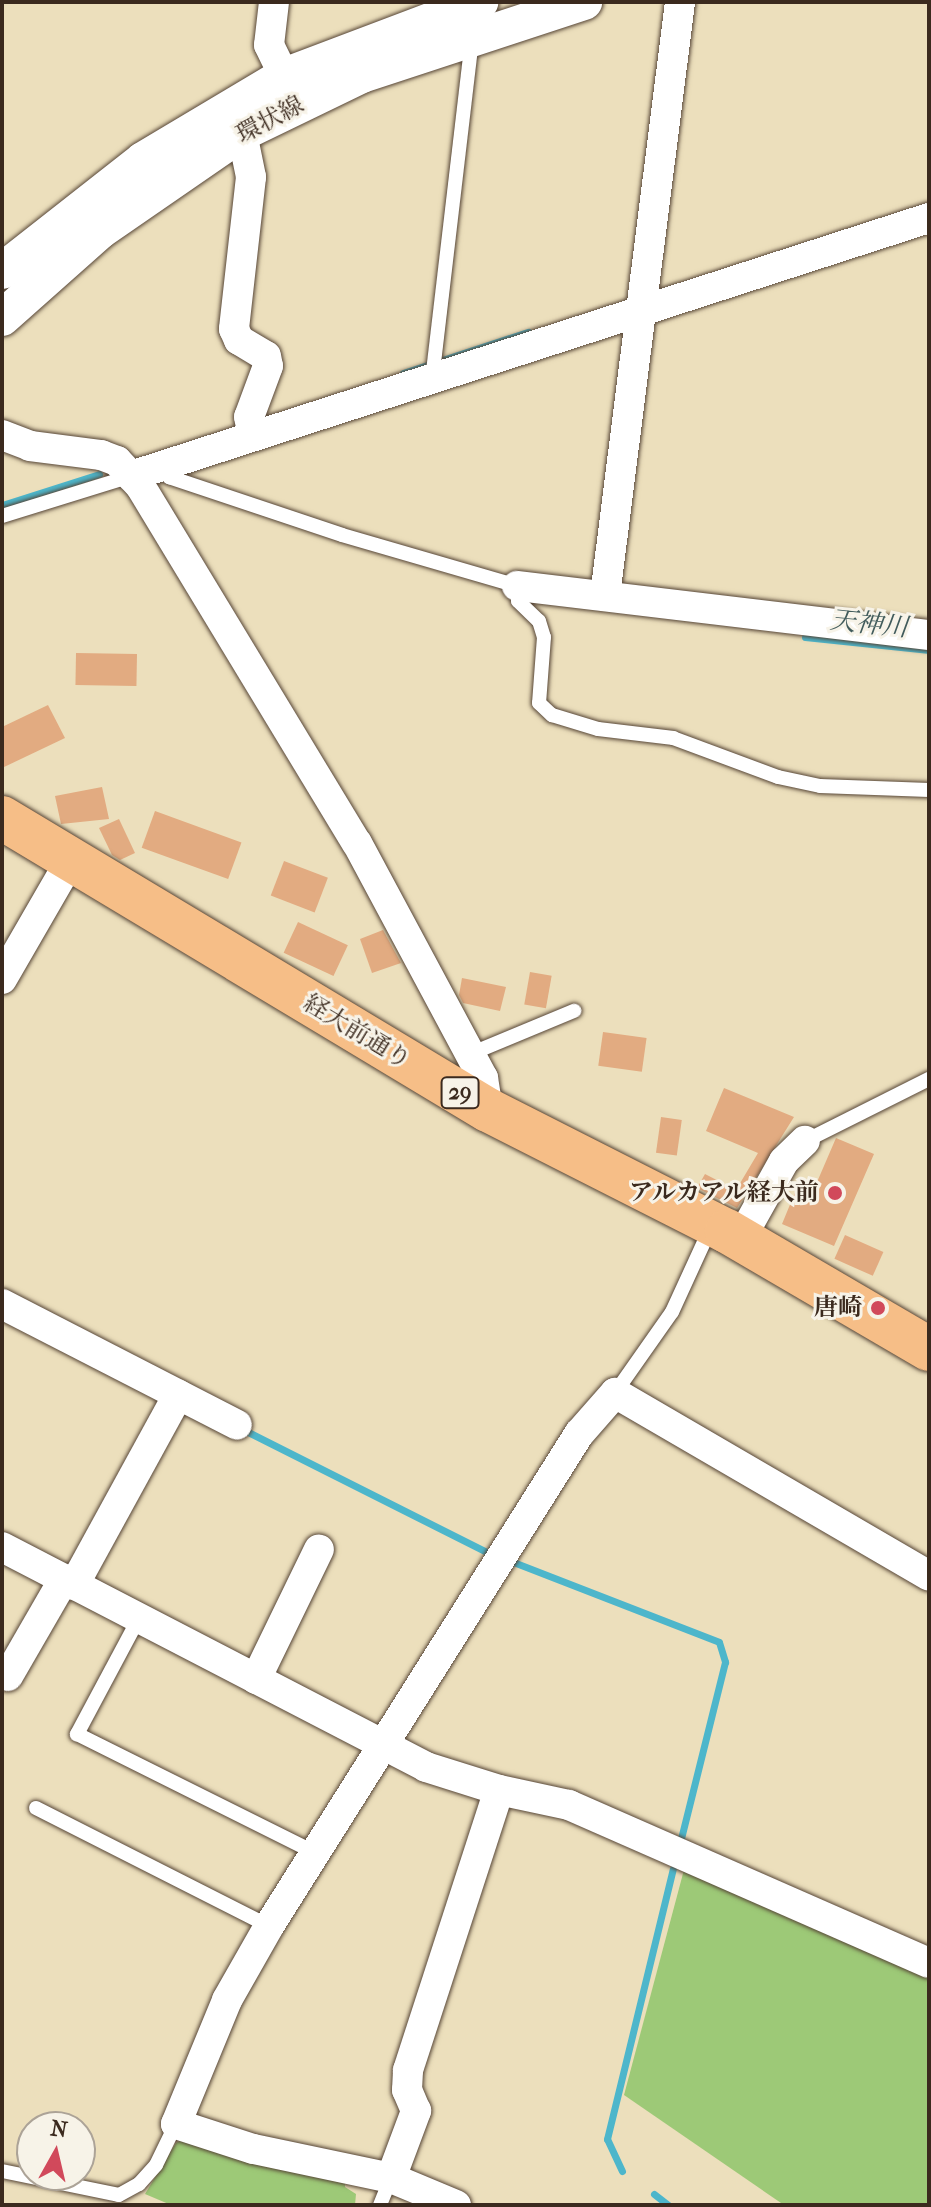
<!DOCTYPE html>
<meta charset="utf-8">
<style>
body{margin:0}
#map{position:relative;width:931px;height:2207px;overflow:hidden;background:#ecdfbc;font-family:"IM FELL French Canon","Noto Serif JP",serif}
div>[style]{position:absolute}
.green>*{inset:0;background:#9dc977}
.stream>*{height:7px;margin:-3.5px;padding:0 3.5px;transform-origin:3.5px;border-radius:3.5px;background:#4db6cb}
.building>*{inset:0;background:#e2ab81;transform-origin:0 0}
.roads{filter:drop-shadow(0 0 2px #564536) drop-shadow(0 0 2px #564536)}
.service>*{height:14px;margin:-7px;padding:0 7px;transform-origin:7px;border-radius:7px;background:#fff}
.minor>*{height:30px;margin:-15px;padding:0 15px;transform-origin:15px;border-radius:15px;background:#fff}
.tertiary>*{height:36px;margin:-18px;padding:0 18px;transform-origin:18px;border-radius:18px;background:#fff}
.primary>*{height:44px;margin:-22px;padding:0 22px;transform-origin:22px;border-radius:22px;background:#f6be87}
.dots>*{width:22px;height:22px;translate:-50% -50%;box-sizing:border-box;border:4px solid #f7f3e8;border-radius:50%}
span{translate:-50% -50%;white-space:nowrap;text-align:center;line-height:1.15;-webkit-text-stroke:6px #f7f3e8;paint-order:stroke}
.shield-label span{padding:2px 6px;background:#f7f3e8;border:2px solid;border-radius:6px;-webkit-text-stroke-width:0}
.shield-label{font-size:22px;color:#3b2a1e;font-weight:700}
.street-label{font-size:24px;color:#3b2a1e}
.poi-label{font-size:24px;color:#3b2a1e;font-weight:700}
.right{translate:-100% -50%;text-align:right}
.water-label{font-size:26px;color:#415b5b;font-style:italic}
.frame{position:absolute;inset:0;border:4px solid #3b2a1e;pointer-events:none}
.north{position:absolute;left:16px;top:2111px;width:80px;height:80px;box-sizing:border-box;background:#f7f3e8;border:2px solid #aca397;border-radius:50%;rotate:8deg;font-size:22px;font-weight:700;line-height:32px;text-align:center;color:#3b2a1e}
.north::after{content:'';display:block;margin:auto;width:28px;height:36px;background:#d1495b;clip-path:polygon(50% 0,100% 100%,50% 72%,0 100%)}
</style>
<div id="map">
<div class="green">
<div style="clip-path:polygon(685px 1866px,929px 1974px,929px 2205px,784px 2205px,624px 2095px)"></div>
<div style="clip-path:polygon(190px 2136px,345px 2177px,345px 2187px,356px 2194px,355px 2205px,171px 2205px,145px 2194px,176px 2143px)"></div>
</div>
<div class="stream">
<div style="left:403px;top:373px;width:132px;rotate:-18.2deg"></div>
<div style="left:2px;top:505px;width:102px;rotate:-17.7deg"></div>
<div style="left:805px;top:637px;width:125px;rotate:6deg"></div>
<div style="left:244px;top:1430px;width:278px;rotate:26.7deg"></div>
<div style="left:508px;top:1560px;width:226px;rotate:21.2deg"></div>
<div style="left:719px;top:1642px;width:21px;rotate:73deg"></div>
<div style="left:725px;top:1662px;width:186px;rotate:104deg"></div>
<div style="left:622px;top:2171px;width:35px;rotate:-115deg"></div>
<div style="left:607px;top:2139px;width:278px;rotate:-76.3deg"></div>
<div style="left:654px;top:2194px;width:18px;rotate:38deg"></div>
</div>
<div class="building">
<div style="left:76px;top:653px;width:61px;height:32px;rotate:1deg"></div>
<div style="clip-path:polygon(48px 705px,65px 738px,2px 768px,2px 727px)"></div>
<div style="clip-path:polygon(102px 787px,109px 819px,61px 824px,55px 796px)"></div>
<div style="left:155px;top:811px;width:92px;height:39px;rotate:20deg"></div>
<div style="clip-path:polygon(119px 819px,135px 853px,120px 860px,112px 855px,99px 828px)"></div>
<div style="left:284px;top:861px;width:47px;height:37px;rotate:21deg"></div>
<div style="left:298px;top:922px;width:55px;height:34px;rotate:25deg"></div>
<div style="clip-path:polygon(383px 930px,401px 963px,372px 973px,360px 939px)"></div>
<div style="left:530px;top:972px;width:22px;height:33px;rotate:10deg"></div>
<div style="clip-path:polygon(462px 978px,506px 987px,500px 1011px,463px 1003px,459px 995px)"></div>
<div style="left:603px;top:1032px;width:44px;height:34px;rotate:8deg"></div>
<div style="clip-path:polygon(724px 1088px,794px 1117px,737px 1208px,697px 1188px,705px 1174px,736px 1190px,758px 1153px,706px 1131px)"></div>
<div style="left:661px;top:1117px;width:21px;height:36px;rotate:8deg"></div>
<div style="clip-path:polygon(836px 1138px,874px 1154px,834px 1246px,782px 1224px,796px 1190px,811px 1196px)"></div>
<div style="left:845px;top:1235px;width:42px;height:26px;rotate:24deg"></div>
</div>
<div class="roads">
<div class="service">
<div style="left:432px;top:380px;width:342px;rotate:-83.3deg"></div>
<div style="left:163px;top:466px;width:13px;rotate:61deg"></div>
<div style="left:169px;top:477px;width:182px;rotate:18.5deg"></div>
<div style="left:342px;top:535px;width:182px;rotate:16.2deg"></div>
<div style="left:517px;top:586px;width:15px;rotate:86deg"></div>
<div style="left:518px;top:601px;width:29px;rotate:44deg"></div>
<div style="left:539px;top:621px;width:17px;rotate:73deg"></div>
<div style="left:544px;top:637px;width:66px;rotate:94.3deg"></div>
<div style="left:539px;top:703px;width:18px;rotate:43deg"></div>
<div style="left:552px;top:715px;width:48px;rotate:16.9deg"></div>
<div style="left:598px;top:729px;width:76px;rotate:6.8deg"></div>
<div style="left:673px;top:738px;width:112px;rotate:20.4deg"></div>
<div style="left:778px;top:777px;width:43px;rotate:12.1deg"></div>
<div style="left:820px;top:786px;width:109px;rotate:2.1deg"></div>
<div style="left:2px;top:516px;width:135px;rotate:-17.2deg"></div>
<div style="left:470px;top:1054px;width:113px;rotate:-22.5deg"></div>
<div style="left:805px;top:1141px;width:139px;rotate:-26.6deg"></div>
<div style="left:615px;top:1393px;width:99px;rotate:-54.9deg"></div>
<div style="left:672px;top:1312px;width:94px;rotate:-65.4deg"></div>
<div style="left:139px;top:1618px;width:132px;rotate:118.1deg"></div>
<div style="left:77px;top:1734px;width:267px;rotate:26.5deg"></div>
<div style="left:36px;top:1808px;width:261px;rotate:26.9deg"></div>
<div style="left:2px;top:2171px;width:119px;rotate:11.6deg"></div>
<div style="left:119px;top:2195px;width:23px;rotate:-29deg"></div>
<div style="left:139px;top:2184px;width:25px;rotate:-48deg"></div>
<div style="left:156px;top:2165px;width:46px;rotate:-64deg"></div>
<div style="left:380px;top:2205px;width:29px;rotate:-68deg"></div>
</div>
<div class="minor">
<div style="left:274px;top:2px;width:43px;rotate:96.6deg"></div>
<div style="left:269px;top:45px;width:34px;rotate:64deg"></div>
<div style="left:242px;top:133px;width:45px;rotate:78.4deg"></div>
<div style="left:251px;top:177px;width:153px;rotate:96.4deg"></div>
<div style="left:234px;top:329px;width:12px;rotate:66deg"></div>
<div style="left:239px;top:340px;width:31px;rotate:31deg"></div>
<div style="left:266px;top:356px;width:10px;rotate:79deg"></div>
<div style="left:268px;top:366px;width:54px;rotate:110.4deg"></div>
<div style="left:249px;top:417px;width:19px;rotate:78deg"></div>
<div style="left:2px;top:435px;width:30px;rotate:21deg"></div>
<div style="left:30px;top:446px;width:72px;rotate:7.2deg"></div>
<div style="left:101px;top:455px;width:17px;rotate:21deg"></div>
<div style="left:117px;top:461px;width:35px;rotate:47deg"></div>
<div style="left:141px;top:487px;width:416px;rotate:58.8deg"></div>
<div style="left:357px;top:843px;width:267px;rotate:61.8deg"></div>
<div style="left:483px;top:1078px;width:32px;rotate:81deg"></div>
<div style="left:131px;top:476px;width:839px;rotate:-17.92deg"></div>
<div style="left:517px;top:586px;width:415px;rotate:6.8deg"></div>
<div style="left:605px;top:596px;width:599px;rotate:-82.8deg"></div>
<div style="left:2px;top:979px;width:136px;rotate:-60deg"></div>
<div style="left:741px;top:1238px;width:88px;rotate:-60.8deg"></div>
<div style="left:784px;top:1161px;width:29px;rotate:-44deg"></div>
<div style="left:2px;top:1304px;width:264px;rotate:27.2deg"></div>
<div style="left:2px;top:1547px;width:478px;rotate:27.4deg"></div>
<div style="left:426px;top:1767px;width:77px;rotate:17.5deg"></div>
<div style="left:499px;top:1790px;width:72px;rotate:12.1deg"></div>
<div style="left:569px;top:1805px;width:393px;rotate:23.7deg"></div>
<div style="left:74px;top:1585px;width:217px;rotate:-61.3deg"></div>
<div style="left:8px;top:1676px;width:112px;rotate:-60deg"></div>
<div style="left:256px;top:1679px;width:144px;rotate:-64.1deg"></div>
<div style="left:391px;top:2178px;width:72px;rotate:-69.5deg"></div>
<div style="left:416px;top:2111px;width:23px;rotate:-113deg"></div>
<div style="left:407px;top:2090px;width:20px;rotate:-87deg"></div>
<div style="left:408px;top:2070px;width:294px;rotate:-72deg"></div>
<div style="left:456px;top:2205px;width:70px;rotate:-157.4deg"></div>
<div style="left:391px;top:2178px;width:141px;rotate:-168.1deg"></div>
<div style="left:253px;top:2149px;width:81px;rotate:-162deg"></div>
<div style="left:176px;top:2124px;width:134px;rotate:-67.6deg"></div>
<div style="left:227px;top:2000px;width:85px;rotate:-60.4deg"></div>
<div style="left:269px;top:1926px;width:582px;rotate:-57.79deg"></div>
<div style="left:579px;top:1434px;width:55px;rotate:-48.7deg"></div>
<div style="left:615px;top:1393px;width:363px;rotate:30.2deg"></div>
</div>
<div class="tertiary">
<div style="left:2px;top:271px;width:179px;rotate:-38.2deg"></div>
<div style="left:143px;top:160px;width:164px;rotate:-30.8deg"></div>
<div style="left:284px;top:76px;width:210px;rotate:-20.7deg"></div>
<div style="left:2px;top:318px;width:131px;rotate:-41.6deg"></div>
<div style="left:100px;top:231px;width:173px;rotate:-34.6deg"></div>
<div style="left:242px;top:133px;width:133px;rotate:-25.8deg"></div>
<div style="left:362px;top:75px;width:234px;rotate:-18.2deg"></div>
</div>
<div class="primary">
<div style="left:2px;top:818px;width:567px;rotate:31deg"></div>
<div style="left:488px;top:1110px;width:268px;rotate:26.9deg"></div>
<div style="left:727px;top:1231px;width:234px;rotate:30.3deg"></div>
</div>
</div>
<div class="dots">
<div style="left:835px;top:1193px;background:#d1495b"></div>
<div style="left:878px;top:1308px;background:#d1495b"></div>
</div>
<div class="shield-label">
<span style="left:460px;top:1093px">29</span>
</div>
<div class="street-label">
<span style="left:270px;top:120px;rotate:-28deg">環状線</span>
<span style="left:357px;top:1032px;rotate:31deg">経大前通り</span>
</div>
<div class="poi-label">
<span class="right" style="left:819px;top:1193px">アルカアル経大前</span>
<span class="right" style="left:862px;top:1308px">唐崎</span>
</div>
<div class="water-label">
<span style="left:869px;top:624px;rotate:6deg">天神川</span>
</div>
<div class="frame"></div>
<div class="north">N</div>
</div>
